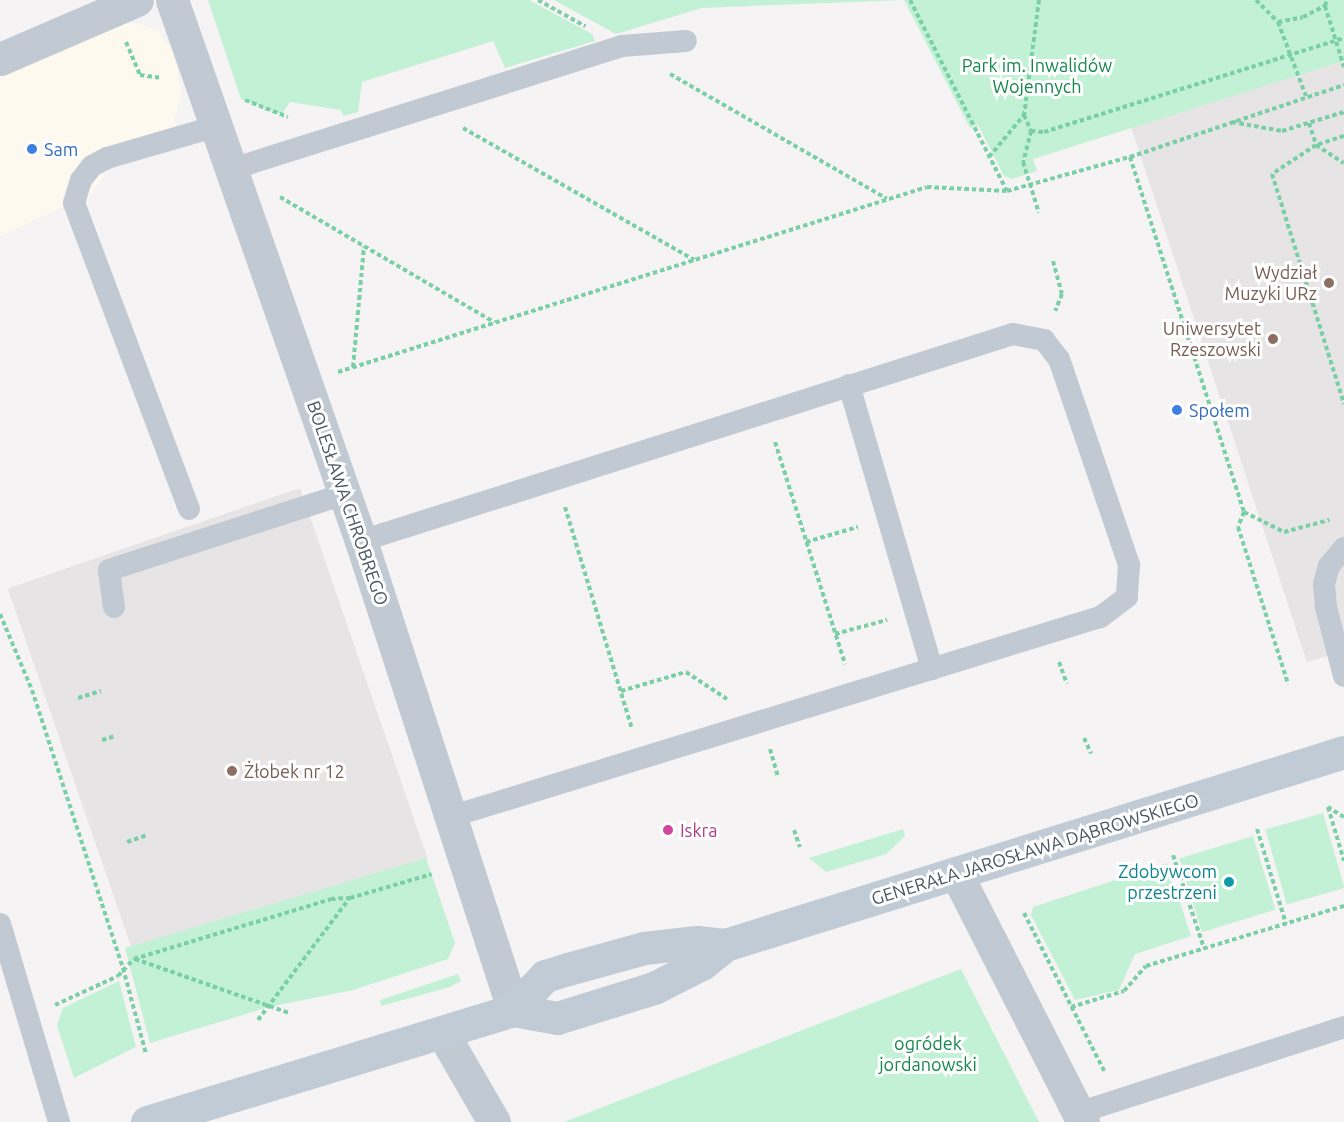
<!DOCTYPE html>
<meta charset="utf-8">
<style>
body{margin:0}
#map{position:relative;width:1344px;height:1122px;overflow:hidden;background:#f5f3f3;font-family:Ubuntu,sans-serif}
div>[style]{position:absolute}
.commercial>*{inset:0;background:#fdf9ef}
.education>*{inset:0;background:#e6e4e5;transform-origin:0 0}
.green>*{inset:0;background:#c3f1d5;transform-origin:0 0}
.path>*{height:4px;margin-top:-2px;transform-origin:0;background:repeating-linear-gradient(90deg,#7ad0a6 0 4.5px,transparent 0 7.5px)}
.service>*{height:22px;margin:-11px;padding:0 11px;transform-origin:11px;border-radius:11px;background:#c1cad2}
.minor>*{height:33px;margin:-16.5px;padding:0 16.5px;transform-origin:16.5px;border-radius:16.5px;background:#c1cad2}
.secondary>*{height:33px;margin:-16.5px;padding:0 16.5px;transform-origin:16.5px;border-radius:16.5px;background:#c1cbd6}
.dots>*{width:16px;height:16px;translate:-50% -50%;box-sizing:border-box;border:3px solid #fff;border-radius:50%}
span{translate:-50% -50%;white-space:nowrap;text-align:center;line-height:1.15;-webkit-text-stroke:6px #fff;paint-order:stroke}
.park-label{font-size:18px;color:#17864f}
.shop-label{font-size:18px;color:#366cbe}
.left{translate:0 -50%;text-align:left}
.education-label{font-size:18px;color:#785e54}
.right{translate:-100% -50%;text-align:right}
.street-label{font-size:18px;color:#4a5661}
.hotel-label{font-size:18px;color:#b23c85}
.culture-label{font-size:18px;color:#0d838f}
</style>
<div id="map">
<div class="commercial">
<div style="clip-path:polygon(118px 23px,141px 24px,158px 31px,173px 51px,182px 93px,174px 119px,183px 143px,108px 168px,93px 193px,0 236px,0 75px)"></div>
</div>
<div class="education">
<div style="clip-path:polygon(1344px 61px,1344px 651px,1307px 662px,1131px 127px)"></div>
<div style="left:300px;top:488px;width:391px;height:309px;rotate:71deg"></div>
</div>
<div class="green">
<div style="clip-path:polygon(208px 0,529px 0,592px 34px,595px 41px,505px 68px,493px 41px,362px 82px,358px 112px,343px 116px,341px 110px,290px 102px,281px 115px,241px 99px)"></div>
<div style="clip-path:polygon(554px 0,1344px 0,1344px 61px,1033px 159px,1037px 171px,1012px 179px,1004px 176px,978px 125px,970px 128px,904px 0,702px 8px,616px 34px)"></div>
<div style="left:1323px;top:813px;width:78px;height:60px;rotate:74deg"></div>
<div style="clip-path:polygon(903px 829px,905px 836px,886px 854px,826px 872px,809px 858px)"></div>
<div style="left:1253px;top:836px;width:77px;height:77px;rotate:73deg"></div>
<div style="clip-path:polygon(426px 858px,455px 943px,448px 959px,353px 990px,269px 1007px,150px 1043px,125px 948px)"></div>
<div style="clip-path:polygon(1167px 863px,1191px 936px,1135px 954px,1119px 990px,1075px 1000px,1031px 915px,1033px 907px)"></div>
<div style="clip-path:polygon(961px 969px,1039px 1122px,564px 1122px)"></div>
<div style="clip-path:polygon(458px 974px,461px 981px,450px 987px,381px 1006px,380px 1000px)"></div>
<div style="clip-path:polygon(119px 981px,136px 1047px,74px 1078px,57px 1025px,63px 1008px)"></div>
</div>
<div class="path">
<div style="left:538px;top:0;width:54px;rotate:29deg"></div>
<div style="left:910px;top:0;width:214px;rotate:63.1deg"></div>
<div style="left:1039px;top:0;width:116px;rotate:97.4deg"></div>
<div style="left:1024px;top:115px;width:17px;rotate:66deg"></div>
<div style="left:1031px;top:131px;width:32px;rotate:104deg"></div>
<div style="left:1023px;top:162px;width:53px;rotate:72.6deg"></div>
<div style="left:1256px;top:0;width:31px;rotate:45deg"></div>
<div style="left:1278px;top:22px;width:25px;rotate:-11deg"></div>
<div style="left:1303px;top:17px;width:25px;rotate:-27deg"></div>
<div style="left:1325px;top:6px;width:6px;rotate:-72deg"></div>
<div style="left:1325px;top:6px;width:64px;rotate:72.7deg"></div>
<div style="left:1278px;top:22px;width:79px;rotate:69.3deg"></div>
<div style="left:126px;top:42px;width:36px;rotate:67deg"></div>
<div style="left:140px;top:75px;width:22px;rotate:8deg"></div>
<div style="left:670px;top:74px;width:250px;rotate:29.9deg"></div>
<div style="left:245px;top:100px;width:46px;rotate:21.6deg"></div>
<div style="left:1232px;top:122px;width:51px;rotate:10.2deg"></div>
<div style="left:1282px;top:131px;width:65px;rotate:-17deg"></div>
<div style="left:1309px;top:123px;width:23px;rotate:72deg"></div>
<div style="left:1316px;top:145px;width:33px;rotate:33deg"></div>
<div style="left:463px;top:128px;width:266px;rotate:29.7deg"></div>
<div style="left:1031px;top:131px;width:13px;rotate:4deg"></div>
<div style="left:1044px;top:132px;width:314px;rotate:-17.4deg"></div>
<div style="left:1344px;top:136px;width:29px;rotate:162deg"></div>
<div style="left:1316px;top:145px;width:53px;rotate:146.6deg"></div>
<div style="left:1272px;top:174px;width:241px;rotate:72.6deg"></div>
<div style="left:989px;top:157px;width:55px;rotate:-50.2deg"></div>
<div style="left:1130px;top:157px;width:226px;rotate:-18.6deg"></div>
<div style="left:280px;top:197px;width:248px;rotate:30.3deg"></div>
<div style="left:1053px;top:261px;width:34px;rotate:75deg"></div>
<div style="left:1062px;top:294px;width:18px;rotate:112deg"></div>
<div style="left:353px;top:367px;width:121px;rotate:-84.8deg"></div>
<div style="left:338px;top:372px;width:617px;rotate:-17.44deg"></div>
<div style="left:927px;top:187px;width:80px;rotate:2.9deg"></div>
<div style="left:1007px;top:191px;width:128px;rotate:-15.5deg"></div>
<div style="left:1130px;top:157px;width:373px;rotate:72.2deg"></div>
<div style="left:1244px;top:512px;width:45px;rotate:26.6deg"></div>
<div style="left:1284px;top:532px;width:47px;rotate:-14.9deg"></div>
<div style="left:775px;top:442px;width:233px;rotate:72.5deg"></div>
<div style="left:565px;top:507px;width:232px;rotate:73.2deg"></div>
<div style="left:1244px;top:512px;width:16px;rotate:112deg"></div>
<div style="left:1238px;top:527px;width:165px;rotate:72.3deg"></div>
<div style="left:806px;top:542px;width:54px;rotate:-16.1deg"></div>
<div style="left:0;top:614px;width:82px;rotate:67.2deg"></div>
<div style="left:32px;top:690px;width:293px;rotate:71.9deg"></div>
<div style="left:123px;top:968px;width:89px;rotate:75deg"></div>
<div style="left:835px;top:634px;width:54px;rotate:-15.1deg"></div>
<div style="left:1059px;top:662px;width:23px;rotate:70deg"></div>
<div style="left:621px;top:691px;width:68px;rotate:-16.3deg"></div>
<div style="left:686px;top:672px;width:49px;rotate:33.4deg"></div>
<div style="left:78px;top:698px;width:24px;rotate:-17deg"></div>
<div style="left:1084px;top:738px;width:17px;rotate:65deg"></div>
<div style="left:102px;top:740px;width:14px;rotate:-17deg"></div>
<div style="left:770px;top:749px;width:29px;rotate:74deg"></div>
<div style="left:1344px;top:817px;width:19px;rotate:-148deg"></div>
<div style="left:1328px;top:807px;width:56px;rotate:73.5deg"></div>
<div style="left:1257px;top:829px;width:99px;rotate:73deg"></div>
<div style="left:794px;top:830px;width:18px;rotate:71deg"></div>
<div style="left:127px;top:842px;width:21px;rotate:-19deg"></div>
<div style="left:1173px;top:855px;width:98px;rotate:71.6deg"></div>
<div style="left:1024px;top:913px;width:179px;rotate:63.1deg"></div>
<div style="left:135px;top:959px;width:163px;rotate:19.3deg"></div>
<div style="left:55px;top:1005px;width:69px;rotate:-24.7deg"></div>
<div style="left:118px;top:976px;width:23px;rotate:-47deg"></div>
<div style="left:134px;top:959px;width:206px;rotate:-16.9deg"></div>
<div style="left:331px;top:899px;width:19px;rotate:-3deg"></div>
<div style="left:350px;top:898px;width:85px;rotate:-16.3deg"></div>
<div style="left:1071px;top:1007px;width:55px;rotate:-16.8deg"></div>
<div style="left:1124px;top:991px;width:33px;rotate:-49deg"></div>
<div style="left:1146px;top:966px;width:207px;rotate:-16.9deg"></div>
<div style="left:258px;top:1020px;width:151px;rotate:-53.1deg"></div>
</div>
<div class="service">
<div style="left:232px;top:169px;width:409px;rotate:-17.5deg"></div>
<div style="left:622px;top:46px;width:64px;rotate:-4.5deg"></div>
<div style="left:849px;top:385px;width:296px;rotate:73.7deg"></div>
<div style="left:189px;top:509px;width:327px;rotate:-110.6deg"></div>
<div style="left:74px;top:203px;width:24px;rotate:-73deg"></div>
<div style="left:81px;top:180px;width:18px;rotate:-52deg"></div>
<div style="left:92px;top:166px;width:17px;rotate:-28deg"></div>
<div style="left:107px;top:158px;width:115px;rotate:-16.2deg"></div>
<div style="left:361px;top:541px;width:684px;rotate:-17.61deg"></div>
<div style="left:1013px;top:334px;width:32px;rotate:11deg"></div>
<div style="left:1044px;top:340px;width:24px;rotate:52deg"></div>
<div style="left:1059px;top:359px;width:218px;rotate:71.2deg"></div>
<div style="left:1129px;top:565px;width:32px;rotate:94deg"></div>
<div style="left:1127px;top:597px;width:34px;rotate:143deg"></div>
<div style="left:1100px;top:617px;width:677px;rotate:162.9deg"></div>
<div style="left:1344px;top:548px;width:23px;rotate:130deg"></div>
<div style="left:1329px;top:566px;width:19px;rotate:106deg"></div>
<div style="left:1324px;top:584px;width:23px;rotate:85deg"></div>
<div style="left:1326px;top:607px;width:71px;rotate:75.4deg"></div>
<div style="left:114px;top:607px;width:37px;rotate:-98deg"></div>
<div style="left:109px;top:570px;width:248px;rotate:-17.9deg"></div>
<div style="left:0;top:924px;width:207px;rotate:73.4deg"></div>
<div style="left:1078px;top:1113px;width:280px;rotate:-17.9deg"></div>
</div>
<div class="minor">
<div style="left:172px;top:0;width:573px;rotate:70.74deg"></div>
<div style="left:361px;top:541px;width:493px;rotate:72deg"></div>
<div style="left:0;top:59px;width:149px;rotate:-23.3deg"></div>
<div style="left:956px;top:873px;width:280px;rotate:63deg"></div>
<div style="left:442px;top:1032px;width:104px;rotate:60deg"></div>
</div>
<div class="secondary">
<div style="left:513px;top:1010px;width:47px;rotate:-46.7deg"></div>
<div style="left:545px;top:976px;width:24px;rotate:-17deg"></div>
<div style="left:568px;top:969px;width:79px;rotate:-15.4deg"></div>
<div style="left:644px;top:948px;width:53px;rotate:-6.5deg"></div>
<div style="left:697px;top:942px;width:28px;rotate:6deg"></div>
<div style="left:147px;top:1122px;width:383px;rotate:-17deg"></div>
<div style="left:513px;top:1010px;width:45px;rotate:10.3deg"></div>
<div style="left:557px;top:1018px;width:102px;rotate:-17.2deg"></div>
<div style="left:654px;top:988px;width:55px;rotate:-27deg"></div>
<div style="left:703px;top:963px;width:28px;rotate:-39deg"></div>
<div style="left:725px;top:945px;width:648px;rotate:-17.32deg"></div>
</div>
<div class="dots">
<div style="left:32px;top:149px;background:#3f7fe0"></div>
<div style="left:1329px;top:283px;background:#8d6e63"></div>
<div style="left:1273px;top:339px;background:#8d6e63"></div>
<div style="left:1177px;top:410px;background:#3f7fe0"></div>
<div style="left:232px;top:771px;background:#8d6e63"></div>
<div style="left:668px;top:830px;background:#d1479c"></div>
<div style="left:1229px;top:882px;background:#0f9aa8"></div>
</div>
<div class="park-label">
<span style="left:1037px;top:76px">Park im. Inwalidów<br>Wojennych</span>
<span style="left:928px;top:1054px">ogródek<br>jordanowski</span>
</div>
<div class="shop-label">
<span class="left" style="left:44px;top:149px">Sam</span>
<span class="left" style="left:1189px;top:410px">Społem</span>
</div>
<div class="education-label">
<span class="right" style="left:1317px;top:283px">Wydział<br>Muzyki URz</span>
<span class="right" style="left:1261px;top:339px">Uniwersytet<br>Rzeszowski</span>
<span class="left" style="left:244px;top:771px">Żłobek nr 12</span>
</div>
<div class="street-label">
<span style="left:348px;top:503px;rotate:71deg">BOLESŁAWA CHROBREGO</span>
<span style="left:1035px;top:849px;rotate:-17deg">GENERAŁA JAROSŁAWA DĄBROWSKIEGO</span>
</div>
<div class="hotel-label">
<span class="left" style="left:680px;top:830px">Iskra</span>
</div>
<div class="culture-label">
<span class="right" style="left:1217px;top:882px">Zdobywcom<br>przestrzeni</span>
</div>
</div>
